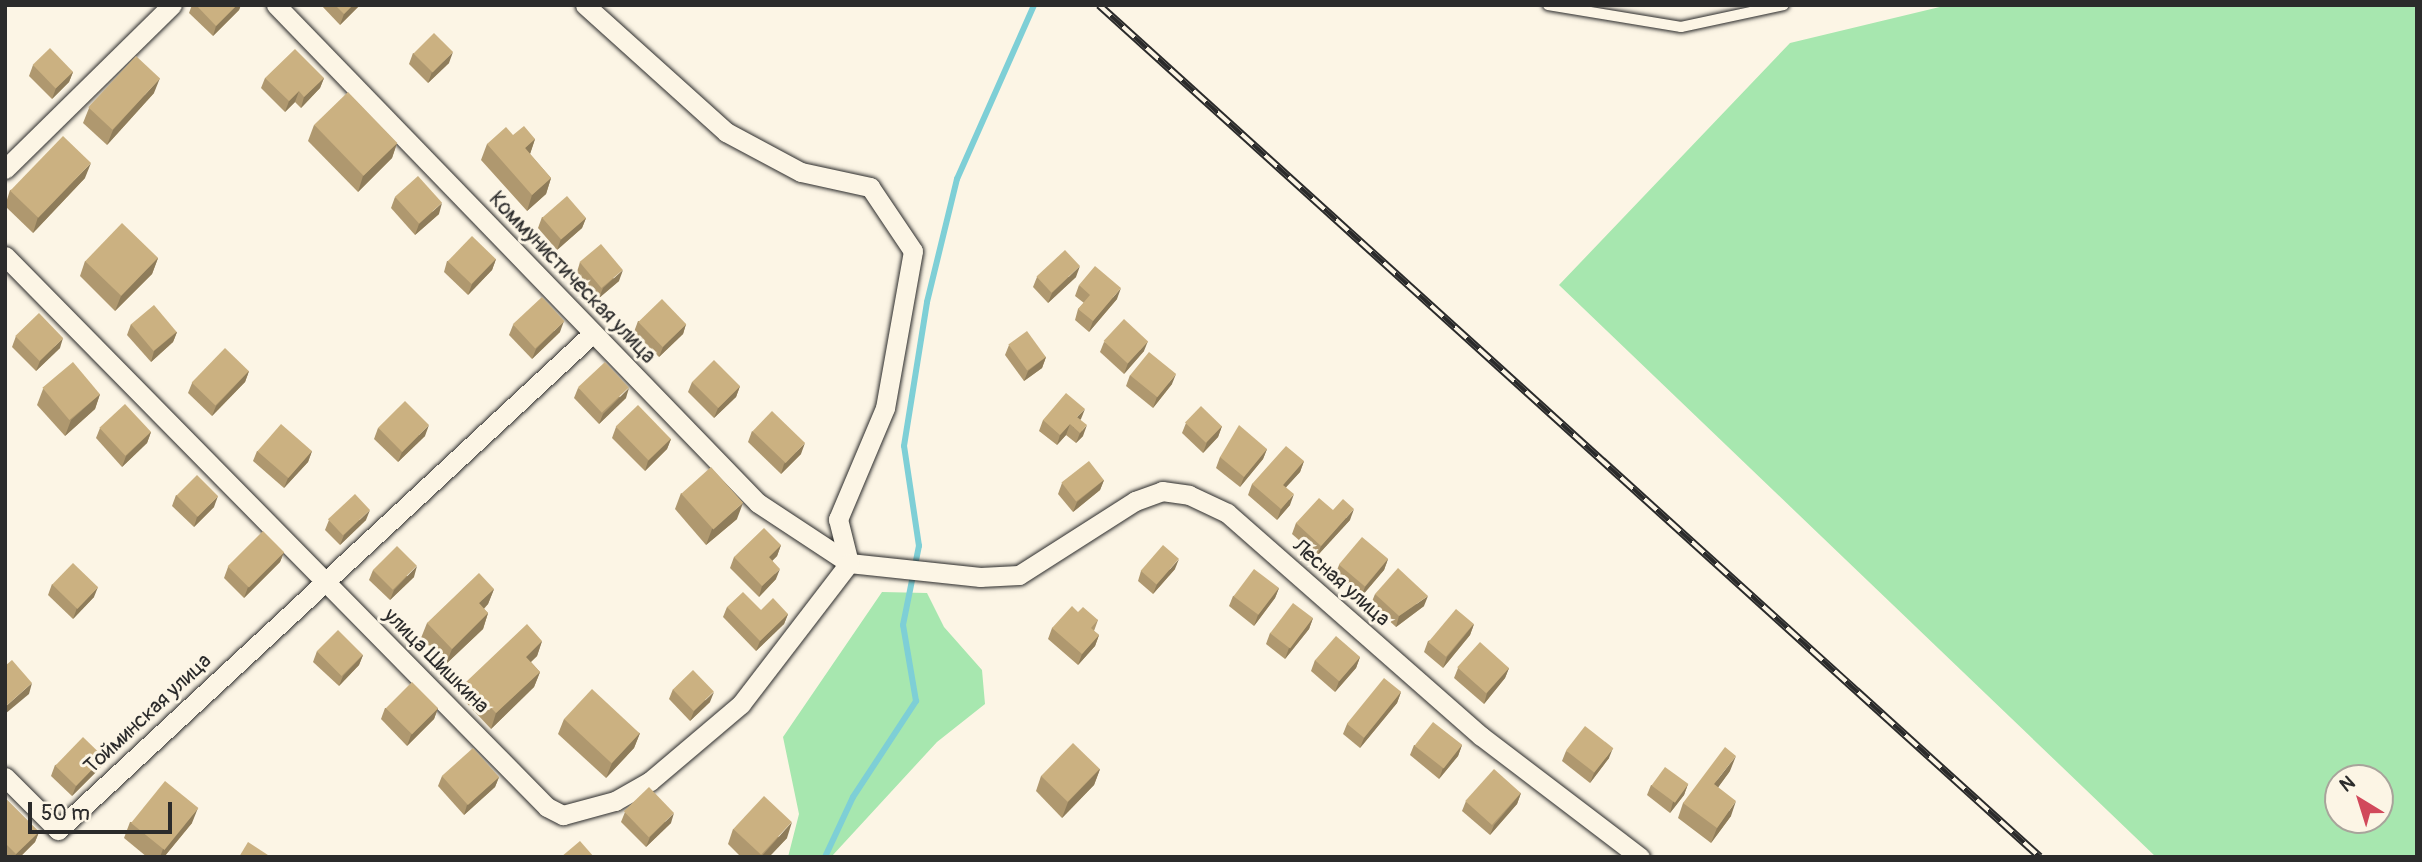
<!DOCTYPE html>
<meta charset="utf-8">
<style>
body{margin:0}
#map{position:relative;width:2422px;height:862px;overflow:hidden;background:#fcf5e5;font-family:Pangolin,sans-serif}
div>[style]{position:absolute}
.green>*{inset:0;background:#a7e7af}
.stream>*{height:6px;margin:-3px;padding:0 3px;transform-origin:3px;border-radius:3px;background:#7ecfd6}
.roads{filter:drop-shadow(0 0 2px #2b2b2b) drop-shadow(0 0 2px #2b2b2b)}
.service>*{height:10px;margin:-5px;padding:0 5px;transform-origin:5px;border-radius:5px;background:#fcf5e5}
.minor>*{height:19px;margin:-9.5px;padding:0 9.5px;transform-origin:9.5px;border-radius:9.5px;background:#fcf5e5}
.rail>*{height:8px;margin-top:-4px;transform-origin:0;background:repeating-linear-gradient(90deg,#fcf5e5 0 16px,#2b2b2b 0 32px);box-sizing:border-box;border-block:2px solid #2b2b2b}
.wall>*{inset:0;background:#af986f}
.shaded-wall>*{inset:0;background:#8e7c5a}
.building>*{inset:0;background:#cbb181;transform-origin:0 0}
span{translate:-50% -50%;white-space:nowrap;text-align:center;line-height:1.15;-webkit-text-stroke:6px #fcf5e5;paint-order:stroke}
.street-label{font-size:21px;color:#2b2b2b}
.frame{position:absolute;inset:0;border:7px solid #2b2b2b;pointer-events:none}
.north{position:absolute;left:2324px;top:764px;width:70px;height:70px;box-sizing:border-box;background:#fcf5e5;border:2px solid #a8a49b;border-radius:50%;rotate:322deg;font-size:19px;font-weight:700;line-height:28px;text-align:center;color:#2b2b2b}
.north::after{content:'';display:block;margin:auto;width:24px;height:32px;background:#d1495b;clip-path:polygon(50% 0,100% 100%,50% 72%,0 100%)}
.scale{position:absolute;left:28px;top:802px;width:144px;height:32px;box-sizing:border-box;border:4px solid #2b2b2b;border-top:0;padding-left:9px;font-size:21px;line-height:24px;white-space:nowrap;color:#2b2b2b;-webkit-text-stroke:5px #fcf5e5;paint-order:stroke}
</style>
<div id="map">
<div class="green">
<div style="clip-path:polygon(evenodd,1948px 5px,2417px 5px,2417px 857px,2156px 857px,1559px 285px,1790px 43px,1948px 5px,2338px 778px,2380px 778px,2380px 820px,2338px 820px,2338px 778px)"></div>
<div style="clip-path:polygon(882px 592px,927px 593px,944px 627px,982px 670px,985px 704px,937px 742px,832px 856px,788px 857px,799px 814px,783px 737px)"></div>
</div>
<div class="stream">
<div style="left:825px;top:857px;width:66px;rotate:-65deg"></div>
<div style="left:853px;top:797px;width:115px;rotate:-56.7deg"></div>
<div style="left:916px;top:701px;width:77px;rotate:-99.7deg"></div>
<div style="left:903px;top:625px;width:81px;rotate:-78.6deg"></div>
<div style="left:919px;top:546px;width:101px;rotate:-98.5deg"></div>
<div style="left:904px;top:446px;width:146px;rotate:-80.9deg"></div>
<div style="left:927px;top:302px;width:127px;rotate:-76.3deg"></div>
<div style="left:957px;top:179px;width:190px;rotate:-66.1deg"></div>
</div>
<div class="roads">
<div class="service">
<div style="left:1548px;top:5px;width:135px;rotate:9.4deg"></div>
<div style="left:1681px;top:27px;width:105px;rotate:-12.1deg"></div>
</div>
<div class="minor">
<div style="left:276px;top:5px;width:693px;rotate:45.94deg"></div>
<div style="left:758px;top:503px;width:109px;rotate:33.4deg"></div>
<div style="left:849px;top:563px;width:132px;rotate:6.1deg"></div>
<div style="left:980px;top:577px;width:39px;rotate:-3deg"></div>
<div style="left:1019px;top:575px;width:138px;rotate:-32.5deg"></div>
<div style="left:1135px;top:501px;width:29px;rotate:-20deg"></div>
<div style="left:1162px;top:491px;width:27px;rotate:8deg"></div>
<div style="left:1189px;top:495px;width:42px;rotate:25.3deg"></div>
<div style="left:1227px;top:513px;width:338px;rotate:41.3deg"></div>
<div style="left:1481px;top:736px;width:200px;rotate:37.3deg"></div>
<div style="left:585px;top:5px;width:190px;rotate:42deg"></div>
<div style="left:726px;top:132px;width:85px;rotate:28.1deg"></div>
<div style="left:801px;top:172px;width:71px;rotate:12.3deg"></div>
<div style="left:870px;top:187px;width:77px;rotate:56.1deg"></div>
<div style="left:913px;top:251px;width:159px;rotate:100.1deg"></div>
<div style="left:885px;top:408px;width:121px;rotate:112.9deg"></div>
<div style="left:838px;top:519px;width:45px;rotate:76deg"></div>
<div style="left:5px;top:169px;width:234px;rotate:-44.5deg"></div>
<div style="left:5px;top:256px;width:773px;rotate:45.47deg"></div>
<div style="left:547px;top:807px;width:18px;rotate:27deg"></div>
<div style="left:563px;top:815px;width:54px;rotate:-15.1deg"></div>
<div style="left:615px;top:801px;width:40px;rotate:-29.7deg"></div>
<div style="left:650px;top:781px;width:119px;rotate:-40.2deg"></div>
<div style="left:741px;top:704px;width:178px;rotate:-52.5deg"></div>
<div style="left:5px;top:777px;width:75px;rotate:45deg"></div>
<div style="left:58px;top:830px;width:730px;rotate:-42.89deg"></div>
</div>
</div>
<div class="rail">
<div style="left:1099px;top:5px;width:1269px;rotate:42.16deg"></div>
</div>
<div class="wall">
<div style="clip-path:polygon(192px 5px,241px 5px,239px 10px,213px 36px,189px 13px)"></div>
<div style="clip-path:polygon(321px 5px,360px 5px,340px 25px)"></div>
<div style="clip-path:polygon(413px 53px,449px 63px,428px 83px,409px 64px)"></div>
<div style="clip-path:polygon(33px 65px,73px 72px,69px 82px,52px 99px,29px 76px)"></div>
<div style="clip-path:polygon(265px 78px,324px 78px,320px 88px,301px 108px,295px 102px,285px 112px,261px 88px)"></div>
<div style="clip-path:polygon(154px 93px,107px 145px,83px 123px,89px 108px)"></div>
<div style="clip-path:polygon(314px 125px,397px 143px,392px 158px,358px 192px,308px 141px)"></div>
<div style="clip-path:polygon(513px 135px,535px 139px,530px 154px,551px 178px,546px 194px,527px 211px,481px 160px,487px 144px)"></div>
<div style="clip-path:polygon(85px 178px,33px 233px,5px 206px,10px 190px)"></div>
<div style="clip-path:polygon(395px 197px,439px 214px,415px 235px,391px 208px)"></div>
<div style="clip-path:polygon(542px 217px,586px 218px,582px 228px,557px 250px,538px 228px)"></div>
<div style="clip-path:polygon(158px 258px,152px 274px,115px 311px,80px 276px,85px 261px)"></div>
<div style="clip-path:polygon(496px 259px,492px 270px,468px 295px,444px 272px,447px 261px)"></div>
<div style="clip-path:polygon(580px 262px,619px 281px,599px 298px,577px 272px)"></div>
<div style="clip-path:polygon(1037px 277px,1076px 277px,1048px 303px,1033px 287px)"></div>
<div style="clip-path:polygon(1079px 285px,1117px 299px,1089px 332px,1075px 320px,1078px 309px,1084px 303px,1075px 296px)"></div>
<div style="clip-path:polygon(638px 321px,686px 324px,683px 334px,659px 357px,634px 332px)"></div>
<div style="clip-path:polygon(131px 324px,177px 332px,173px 342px,151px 362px,127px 335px)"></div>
<div style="clip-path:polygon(513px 325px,560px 332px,532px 359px,509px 335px)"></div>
<div style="clip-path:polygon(16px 336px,60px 348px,36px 371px,12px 347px)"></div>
<div style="clip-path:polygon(1104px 342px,1144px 351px,1124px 374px,1100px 352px)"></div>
<div style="clip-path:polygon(1009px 345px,1046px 357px,1042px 368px,1024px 381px,1005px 355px)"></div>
<div style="clip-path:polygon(249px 371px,245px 382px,212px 416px,188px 393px,192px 383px)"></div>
<div style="clip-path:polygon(1130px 375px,1172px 384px,1153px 408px,1126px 386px)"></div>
<div style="clip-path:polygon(692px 382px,740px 386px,736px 397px,714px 418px,688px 392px)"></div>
<div style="clip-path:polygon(578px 388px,626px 398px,599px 424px,574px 398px)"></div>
<div style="clip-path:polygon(43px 389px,100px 394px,95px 409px,65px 436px,37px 405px)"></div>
<div style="clip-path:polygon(1043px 420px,1080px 420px,1083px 436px,1076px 443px,1066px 435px,1057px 445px,1039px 431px)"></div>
<div style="clip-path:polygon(1186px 423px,1222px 426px,1218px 437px,1203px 453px,1182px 433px)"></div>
<div style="clip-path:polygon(616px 427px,671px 439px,667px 449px,645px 471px,612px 438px)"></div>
<div style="clip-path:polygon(100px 428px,151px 432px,147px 443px,122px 467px,96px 438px)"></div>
<div style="clip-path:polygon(378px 428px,425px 436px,398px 462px,374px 439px)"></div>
<div style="clip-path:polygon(752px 431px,801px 454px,781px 474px,748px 442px)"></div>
<div style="clip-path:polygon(1267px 449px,1263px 459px,1240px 487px,1216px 468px,1220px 457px)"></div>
<div style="clip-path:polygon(257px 451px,312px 451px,308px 462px,284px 488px,253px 461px)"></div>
<div style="clip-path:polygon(1304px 461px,1300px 472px,1286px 487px,1290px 505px,1277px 520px,1248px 495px,1252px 484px)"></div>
<div style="clip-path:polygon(1104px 480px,1100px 490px,1073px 512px,1058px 494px,1062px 483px)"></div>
<div style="clip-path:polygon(681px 493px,737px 519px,706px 545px,675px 509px)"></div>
<div style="clip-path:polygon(176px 495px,214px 507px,194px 527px,172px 506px)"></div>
<div style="clip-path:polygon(1333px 510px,1350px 520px,1317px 556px,1292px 534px,1296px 523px)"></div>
<div style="clip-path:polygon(329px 520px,366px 520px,340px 545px,325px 530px)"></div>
<div style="clip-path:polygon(781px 545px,777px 556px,772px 561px,776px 579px,759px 597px,730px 568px,734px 557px)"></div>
<div style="clip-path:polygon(284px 552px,280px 562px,244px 598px,224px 578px,228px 567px)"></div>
<div style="clip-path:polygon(1388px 559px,1384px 570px,1361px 597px,1335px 575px,1339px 565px)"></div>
<div style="clip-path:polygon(1175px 569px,1153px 594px,1138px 581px,1141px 571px)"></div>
<div style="clip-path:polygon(373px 570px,414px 577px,390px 600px,369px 580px)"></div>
<div style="clip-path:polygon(52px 584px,94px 597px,73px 619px,48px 595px)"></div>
<div style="clip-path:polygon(1279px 588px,1275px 598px,1254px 626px,1229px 606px,1233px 596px)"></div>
<div style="clip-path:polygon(494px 589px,488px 604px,484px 609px,488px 613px,483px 629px,446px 664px,421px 638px,427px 623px)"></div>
<div style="clip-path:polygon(1375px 594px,1424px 606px,1396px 627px,1371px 604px)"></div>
<div style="clip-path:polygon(727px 607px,761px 610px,788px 614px,784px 624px,756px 651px,723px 617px)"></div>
<div style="clip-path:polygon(1078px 612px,1098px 620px,1094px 631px,1099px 635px,1095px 646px,1078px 665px,1048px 639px,1052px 628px)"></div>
<div style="clip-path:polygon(1313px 618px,1309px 629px,1285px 659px,1266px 644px,1270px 633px)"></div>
<div style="clip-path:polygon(1474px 624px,1470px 635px,1443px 668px,1424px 652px,1428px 641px)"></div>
<div style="clip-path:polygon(542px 641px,537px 656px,531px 662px,540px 672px,534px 687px,491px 729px,461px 697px,466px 682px)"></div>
<div style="clip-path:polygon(317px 651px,363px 655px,359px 665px,339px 686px,313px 662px)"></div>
<div style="clip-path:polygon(1360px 657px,1356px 668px,1335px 692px,1311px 671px,1315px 660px)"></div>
<div style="clip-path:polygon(1458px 668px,1509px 668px,1505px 678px,1484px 704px,1454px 678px)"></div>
<div style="clip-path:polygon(673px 689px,710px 702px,690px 721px,669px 699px)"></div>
<div style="clip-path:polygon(1401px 692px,1397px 703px,1360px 748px,1343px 734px,1347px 724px)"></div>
<div style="clip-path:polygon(385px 708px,438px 708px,434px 719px,407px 746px,381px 719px)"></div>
<div style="clip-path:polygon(564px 719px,640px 733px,634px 748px,606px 778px,558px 734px)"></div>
<div style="clip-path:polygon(1414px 745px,1462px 745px,1458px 756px,1439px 779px,1410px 755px)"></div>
<div style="clip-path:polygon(1566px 751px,1609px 758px,1590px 783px,1562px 761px)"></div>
<div style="clip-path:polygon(104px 757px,100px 768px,72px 796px,51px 776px,55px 765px)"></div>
<div style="clip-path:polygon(1100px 769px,1094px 785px,1062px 818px,1036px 791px,1041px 776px)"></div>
<div style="clip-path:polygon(1730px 771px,1718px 787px,1731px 816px,1711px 843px,1678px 818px,1683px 803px)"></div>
<div style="clip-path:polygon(442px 776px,499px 777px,495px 787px,464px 815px,438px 786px)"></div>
<div style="clip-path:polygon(1688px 784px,1684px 795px,1670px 813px,1647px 795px,1651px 785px)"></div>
<div style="clip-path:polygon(1521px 793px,1517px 804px,1490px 835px,1462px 811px,1466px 801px)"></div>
<div style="clip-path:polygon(5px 798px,39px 832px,35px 842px,20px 857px,5px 857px)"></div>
<div style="clip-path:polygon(625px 812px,671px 823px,646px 847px,621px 822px)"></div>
<div style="clip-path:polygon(130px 822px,192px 823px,164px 857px,147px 857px,124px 838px)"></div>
<div style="clip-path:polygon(733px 829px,787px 838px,769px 857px,741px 857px,728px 844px)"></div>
</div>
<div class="shaded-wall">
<div style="clip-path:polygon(237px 5px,241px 5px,239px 10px,213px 36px,216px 26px)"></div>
<div style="clip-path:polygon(353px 5px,360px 5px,340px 25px,344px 14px)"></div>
<div style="clip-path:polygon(453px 52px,449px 63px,428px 83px,432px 72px)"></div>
<div style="clip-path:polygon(73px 72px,69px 82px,52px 99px,56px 88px)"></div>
<div style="clip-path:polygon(160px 78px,154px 93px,107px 145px,113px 130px)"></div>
<div style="clip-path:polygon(324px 78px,320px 88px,301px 108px,304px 97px)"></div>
<div style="clip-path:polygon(299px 91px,295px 102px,285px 112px,289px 101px)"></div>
<div style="clip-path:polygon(535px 139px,530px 154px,525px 148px)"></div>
<div style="clip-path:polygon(397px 143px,392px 158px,358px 192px,363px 176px)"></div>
<div style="clip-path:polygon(91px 163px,85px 178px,33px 233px,38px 217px)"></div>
<div style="clip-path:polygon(551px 178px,546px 194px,527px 211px,532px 195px)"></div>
<div style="clip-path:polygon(442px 203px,439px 214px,415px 235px,419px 224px)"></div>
<div style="clip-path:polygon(586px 218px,582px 228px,557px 250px,561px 239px)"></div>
<div style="clip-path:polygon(158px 258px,152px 274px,115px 311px,121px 296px)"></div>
<div style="clip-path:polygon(496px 259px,492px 270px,468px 295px,472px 284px)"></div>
<div style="clip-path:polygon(1080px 266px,1076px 277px,1048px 303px,1052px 293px)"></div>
<div style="clip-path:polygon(623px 270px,619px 281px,599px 298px,603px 288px)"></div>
<div style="clip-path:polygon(1121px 288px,1117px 299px,1089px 332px,1093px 321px)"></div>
<div style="clip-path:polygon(564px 321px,560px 332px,532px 359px,536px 349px)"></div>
<div style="clip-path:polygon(686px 324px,683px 334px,659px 357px,663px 347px)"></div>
<div style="clip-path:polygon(177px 332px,173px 342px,151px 362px,154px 351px)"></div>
<div style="clip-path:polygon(63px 338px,60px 348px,36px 371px,40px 361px)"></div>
<div style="clip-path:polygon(1148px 341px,1144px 351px,1124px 374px,1128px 363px)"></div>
<div style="clip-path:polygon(1046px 357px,1042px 368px,1024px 381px,1028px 371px)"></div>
<div style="clip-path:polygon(249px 371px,245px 382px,212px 416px,216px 406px)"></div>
<div style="clip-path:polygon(1176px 374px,1172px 384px,1153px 408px,1157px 397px)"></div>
<div style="clip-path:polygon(740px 386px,736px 397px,714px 418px,718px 408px)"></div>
<div style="clip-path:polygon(629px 388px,626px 398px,599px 424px,603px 414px)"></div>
<div style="clip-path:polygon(100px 394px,95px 409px,65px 436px,71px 420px)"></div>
<div style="clip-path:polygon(1085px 409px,1081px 419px,1073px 428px,1077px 417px)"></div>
<div style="clip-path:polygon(1070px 424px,1066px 435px,1057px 445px,1060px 435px)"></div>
<div style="clip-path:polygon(429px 425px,425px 436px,398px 462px,402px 452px)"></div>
<div style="clip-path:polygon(1087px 425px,1083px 436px,1076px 443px,1080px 433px)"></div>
<div style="clip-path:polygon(1222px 426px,1218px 437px,1203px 453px,1207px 442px)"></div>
<div style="clip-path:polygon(151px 432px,147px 443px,122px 467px,126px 456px)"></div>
<div style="clip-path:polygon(671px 439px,667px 449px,645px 471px,648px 461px)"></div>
<div style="clip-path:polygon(805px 443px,801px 454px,781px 474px,784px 464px)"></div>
<div style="clip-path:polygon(1267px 449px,1263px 459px,1240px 487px,1244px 477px)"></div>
<div style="clip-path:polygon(312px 451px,308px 462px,284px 488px,288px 478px)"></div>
<div style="clip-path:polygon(1304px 461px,1300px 472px,1279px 495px,1283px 485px)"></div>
<div style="clip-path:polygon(1104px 480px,1100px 490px,1073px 512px,1077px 502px)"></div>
<div style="clip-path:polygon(1294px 494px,1290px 505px,1277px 520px,1281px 509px)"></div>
<div style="clip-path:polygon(218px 496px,214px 507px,194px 527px,197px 517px)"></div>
<div style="clip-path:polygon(743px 503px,737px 519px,706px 545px,712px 529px)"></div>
<div style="clip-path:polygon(1354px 509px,1350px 520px,1317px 556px,1321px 546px)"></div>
<div style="clip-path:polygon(370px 510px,366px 520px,340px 545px,344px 535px)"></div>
<div style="clip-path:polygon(781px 545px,777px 556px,765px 568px,769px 557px)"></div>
<div style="clip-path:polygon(284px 552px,280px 562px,244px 598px,248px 587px)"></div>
<div style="clip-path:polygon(1179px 559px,1175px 569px,1153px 594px,1157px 584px)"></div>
<div style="clip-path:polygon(1388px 559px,1384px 570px,1361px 597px,1365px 587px)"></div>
<div style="clip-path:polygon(417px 566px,414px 577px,390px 600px,394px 590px)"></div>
<div style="clip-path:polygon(780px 569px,776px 579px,759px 597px,762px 586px)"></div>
<div style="clip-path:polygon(98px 587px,94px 597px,73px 619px,77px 608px)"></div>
<div style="clip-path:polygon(1279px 588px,1275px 598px,1254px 626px,1258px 615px)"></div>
<div style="clip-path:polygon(494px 589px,488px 604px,473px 619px,479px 603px)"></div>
<div style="clip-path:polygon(1428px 596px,1424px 606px,1396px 627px,1399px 616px)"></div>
<div style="clip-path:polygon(488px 613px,483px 629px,446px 664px,452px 649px)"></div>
<div style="clip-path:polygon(788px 614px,784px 624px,756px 651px,760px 641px)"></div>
<div style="clip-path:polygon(1313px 618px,1309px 629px,1285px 659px,1289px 648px)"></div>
<div style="clip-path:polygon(1474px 624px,1470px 635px,1443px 668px,1447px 657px)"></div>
<div style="clip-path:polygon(1099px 635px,1095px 646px,1078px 665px,1082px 654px)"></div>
<div style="clip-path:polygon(542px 641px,537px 656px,520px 672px,526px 657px)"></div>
<div style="clip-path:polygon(363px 655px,359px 665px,339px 686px,343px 676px)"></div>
<div style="clip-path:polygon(1360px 657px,1356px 668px,1335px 692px,1339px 681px)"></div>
<div style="clip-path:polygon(1509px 668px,1505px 678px,1484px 704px,1487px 693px)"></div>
<div style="clip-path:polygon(540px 672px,534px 687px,491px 729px,496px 713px)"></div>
<div style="clip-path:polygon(32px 683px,29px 694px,5px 714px,5px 707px)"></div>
<div style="clip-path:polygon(714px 692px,710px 702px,690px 721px,694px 711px)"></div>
<div style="clip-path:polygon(1401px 692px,1397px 703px,1360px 748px,1364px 738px)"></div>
<div style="clip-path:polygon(438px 708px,434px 719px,407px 746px,411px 735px)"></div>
<div style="clip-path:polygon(640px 733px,634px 748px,606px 778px,612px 763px)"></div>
<div style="clip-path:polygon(1462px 745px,1458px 756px,1439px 779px,1443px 768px)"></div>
<div style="clip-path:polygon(1613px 748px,1609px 758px,1590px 783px,1594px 773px)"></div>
<div style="clip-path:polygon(1736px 756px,1730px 771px,1709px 800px,1714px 784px)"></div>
<div style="clip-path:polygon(104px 757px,100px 768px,72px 796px,76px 786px)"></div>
<div style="clip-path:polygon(1100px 769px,1094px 785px,1062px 818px,1068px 802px)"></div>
<div style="clip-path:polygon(499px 777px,495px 787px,464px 815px,467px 805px)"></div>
<div style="clip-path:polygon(1688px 784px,1684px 795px,1670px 813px,1673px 802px)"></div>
<div style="clip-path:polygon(1521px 793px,1517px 804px,1490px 835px,1494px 825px)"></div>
<div style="clip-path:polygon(1736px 801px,1731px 816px,1711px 843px,1717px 828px)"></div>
<div style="clip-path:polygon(198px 808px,192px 823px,164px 857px,160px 857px,163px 849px)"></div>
<div style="clip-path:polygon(674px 813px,671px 823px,646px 847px,650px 837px)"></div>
<div style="clip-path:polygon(792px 822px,787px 838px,769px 857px,761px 857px)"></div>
<div style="clip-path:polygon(39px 832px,35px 842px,20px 857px,15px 857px,16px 854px)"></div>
</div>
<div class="building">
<div style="clip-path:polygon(196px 5px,237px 5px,216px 26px)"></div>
<div style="clip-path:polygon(335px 5px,353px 5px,344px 14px)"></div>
<div style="left:434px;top:33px;width:27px;height:29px;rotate:45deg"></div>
<div style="left:50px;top:48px;width:33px;height:24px;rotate:46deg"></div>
<div style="clip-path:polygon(295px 49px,324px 78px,304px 97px,299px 91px,289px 101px,265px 78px)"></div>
<div style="left:136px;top:56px;width:33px;height:70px;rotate:43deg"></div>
<div style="left:348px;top:92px;width:71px;height:47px;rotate:46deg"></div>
<div style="clip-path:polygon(524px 126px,535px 139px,525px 148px,551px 178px,532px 195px,487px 144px,506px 127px,513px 135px)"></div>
<div style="left:63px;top:136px;width:39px;height:76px;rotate:44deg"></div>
<div style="left:418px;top:176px;width:36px;height:31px;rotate:48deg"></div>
<div style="left:567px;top:196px;width:29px;height:33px;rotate:49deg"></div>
<div style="left:122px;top:223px;width:50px;height:53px;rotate:44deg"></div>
<div style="left:472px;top:236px;width:33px;height:35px;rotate:44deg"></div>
<div style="left:601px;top:244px;width:34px;height:28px;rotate:50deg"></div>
<div style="left:1065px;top:250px;width:22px;height:39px;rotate:47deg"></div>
<div style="clip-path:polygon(1095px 266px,1121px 288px,1093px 321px,1078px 309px,1090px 295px,1079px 285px)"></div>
<div style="left:542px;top:297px;width:33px;height:40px;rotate:47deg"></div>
<div style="left:662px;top:299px;width:35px;height:33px;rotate:46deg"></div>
<div style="left:154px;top:305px;width:35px;height:30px;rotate:50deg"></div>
<div style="left:39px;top:313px;width:35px;height:33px;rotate:46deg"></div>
<div style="left:1124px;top:319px;width:33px;height:30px;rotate:43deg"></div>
<div style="left:1027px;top:331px;width:32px;height:23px;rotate:54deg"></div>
<div style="left:225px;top:348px;width:33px;height:48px;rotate:44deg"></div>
<div style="left:1149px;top:352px;width:35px;height:30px;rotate:39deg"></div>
<div style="left:714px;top:360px;width:37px;height:31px;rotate:45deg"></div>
<div style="left:73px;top:362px;width:42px;height:40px;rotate:50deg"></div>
<div style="left:605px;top:362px;width:35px;height:37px;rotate:47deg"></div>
<div style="clip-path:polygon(1066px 393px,1085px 409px,1077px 417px,1087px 425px,1080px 433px,1070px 424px,1060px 435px,1043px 420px)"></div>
<div style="left:405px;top:401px;width:34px;height:38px;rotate:45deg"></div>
<div style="left:125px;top:404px;width:38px;height:35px;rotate:47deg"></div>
<div style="left:638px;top:405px;width:47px;height:31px;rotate:46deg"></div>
<div style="left:1201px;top:406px;width:29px;height:23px;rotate:44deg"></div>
<div style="left:772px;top:411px;width:46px;height:28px;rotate:44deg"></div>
<div style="left:281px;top:424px;width:41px;height:36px;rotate:41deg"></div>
<div style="clip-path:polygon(1239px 425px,1267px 449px,1244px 477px,1220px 457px)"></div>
<div style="clip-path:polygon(1286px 446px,1304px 461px,1283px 485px,1294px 494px,1281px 509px,1252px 484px)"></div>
<div style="left:1089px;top:461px;width:24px;height:35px;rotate:52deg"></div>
<div style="left:711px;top:467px;width:48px;height:40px;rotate:48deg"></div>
<div style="left:197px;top:475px;width:30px;height:29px;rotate:45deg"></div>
<div style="left:355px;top:494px;width:22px;height:37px;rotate:47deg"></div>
<div style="clip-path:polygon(1319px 498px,1333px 510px,1343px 499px,1354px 509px,1321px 546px,1296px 523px)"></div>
<div style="clip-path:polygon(764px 528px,781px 545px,769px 557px,780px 569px,762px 586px,734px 557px)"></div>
<div style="left:263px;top:531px;width:30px;height:50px;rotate:45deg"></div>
<div style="left:1362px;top:537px;width:34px;height:36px;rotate:40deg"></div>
<div style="left:1163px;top:545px;width:21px;height:34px;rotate:41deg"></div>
<div style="left:397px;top:546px;width:28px;height:34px;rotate:45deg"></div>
<div style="left:73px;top:563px;width:35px;height:30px;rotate:44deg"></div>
<div style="clip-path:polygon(1398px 568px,1428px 596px,1399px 616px,1375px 594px)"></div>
<div style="left:1254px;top:569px;width:31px;height:34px;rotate:37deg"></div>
<div style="clip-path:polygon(479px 573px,494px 589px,479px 603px,488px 613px,452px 649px,427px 623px)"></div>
<div style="clip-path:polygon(743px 592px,761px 610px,773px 598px,788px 614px,760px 641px,727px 607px)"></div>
<div style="left:1293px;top:603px;width:25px;height:38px;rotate:37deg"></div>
<div style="clip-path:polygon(1072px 606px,1078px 612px,1083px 607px,1098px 620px,1091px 628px,1099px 635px,1082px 654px,1052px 628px)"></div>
<div style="left:1456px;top:609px;width:23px;height:43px;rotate:40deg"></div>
<div style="clip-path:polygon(527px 624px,542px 641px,526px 657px,540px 672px,496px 713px,466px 682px)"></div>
<div style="left:338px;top:630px;width:35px;height:30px;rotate:45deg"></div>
<div style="left:1336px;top:636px;width:32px;height:32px;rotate:41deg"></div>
<div style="left:1480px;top:642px;width:39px;height:34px;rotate:42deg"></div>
<div style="clip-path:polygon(12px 660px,32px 683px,5px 707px,5px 666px)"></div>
<div style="left:693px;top:670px;width:30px;height:28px;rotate:46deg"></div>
<div style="left:1384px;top:678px;width:22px;height:59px;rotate:39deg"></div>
<div style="left:412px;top:682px;width:37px;height:37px;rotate:45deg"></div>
<div style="left:592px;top:689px;width:65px;height:41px;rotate:43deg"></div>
<div style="left:1433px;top:722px;width:37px;height:30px;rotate:38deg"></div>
<div style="left:1585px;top:726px;width:36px;height:31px;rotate:38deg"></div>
<div style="left:83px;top:737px;width:29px;height:40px;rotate:44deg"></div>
<div style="left:1073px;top:743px;width:37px;height:46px;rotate:44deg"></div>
<div style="clip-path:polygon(1725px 747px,1736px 756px,1714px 784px,1736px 801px,1717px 828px,1683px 803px)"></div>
<div style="left:473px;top:748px;width:39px;height:42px;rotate:48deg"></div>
<div style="left:1665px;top:767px;width:29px;height:23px;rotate:36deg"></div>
<div style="left:1494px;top:769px;width:36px;height:43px;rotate:42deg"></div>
<div style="left:165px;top:781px;width:43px;height:54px;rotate:39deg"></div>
<div style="left:649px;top:787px;width:36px;height:35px;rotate:46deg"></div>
<div style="left:764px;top:796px;width:38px;height:45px;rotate:43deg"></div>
<div style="clip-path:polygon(5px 798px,39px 832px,16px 854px,5px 843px)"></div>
<div style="clip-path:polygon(580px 841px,594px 857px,561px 857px)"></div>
<div style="clip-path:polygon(248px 842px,271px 857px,239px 857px)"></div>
</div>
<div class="street-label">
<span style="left:572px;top:278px;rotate:46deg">Коммунистическая улица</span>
<span style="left:1341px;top:583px;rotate:41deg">Лесная улица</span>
<span style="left:436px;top:661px;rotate:45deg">улица Шишкина</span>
<span style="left:148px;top:714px;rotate:-43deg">Тойминская улица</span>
</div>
<div class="frame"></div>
<div class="north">N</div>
<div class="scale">50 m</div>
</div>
